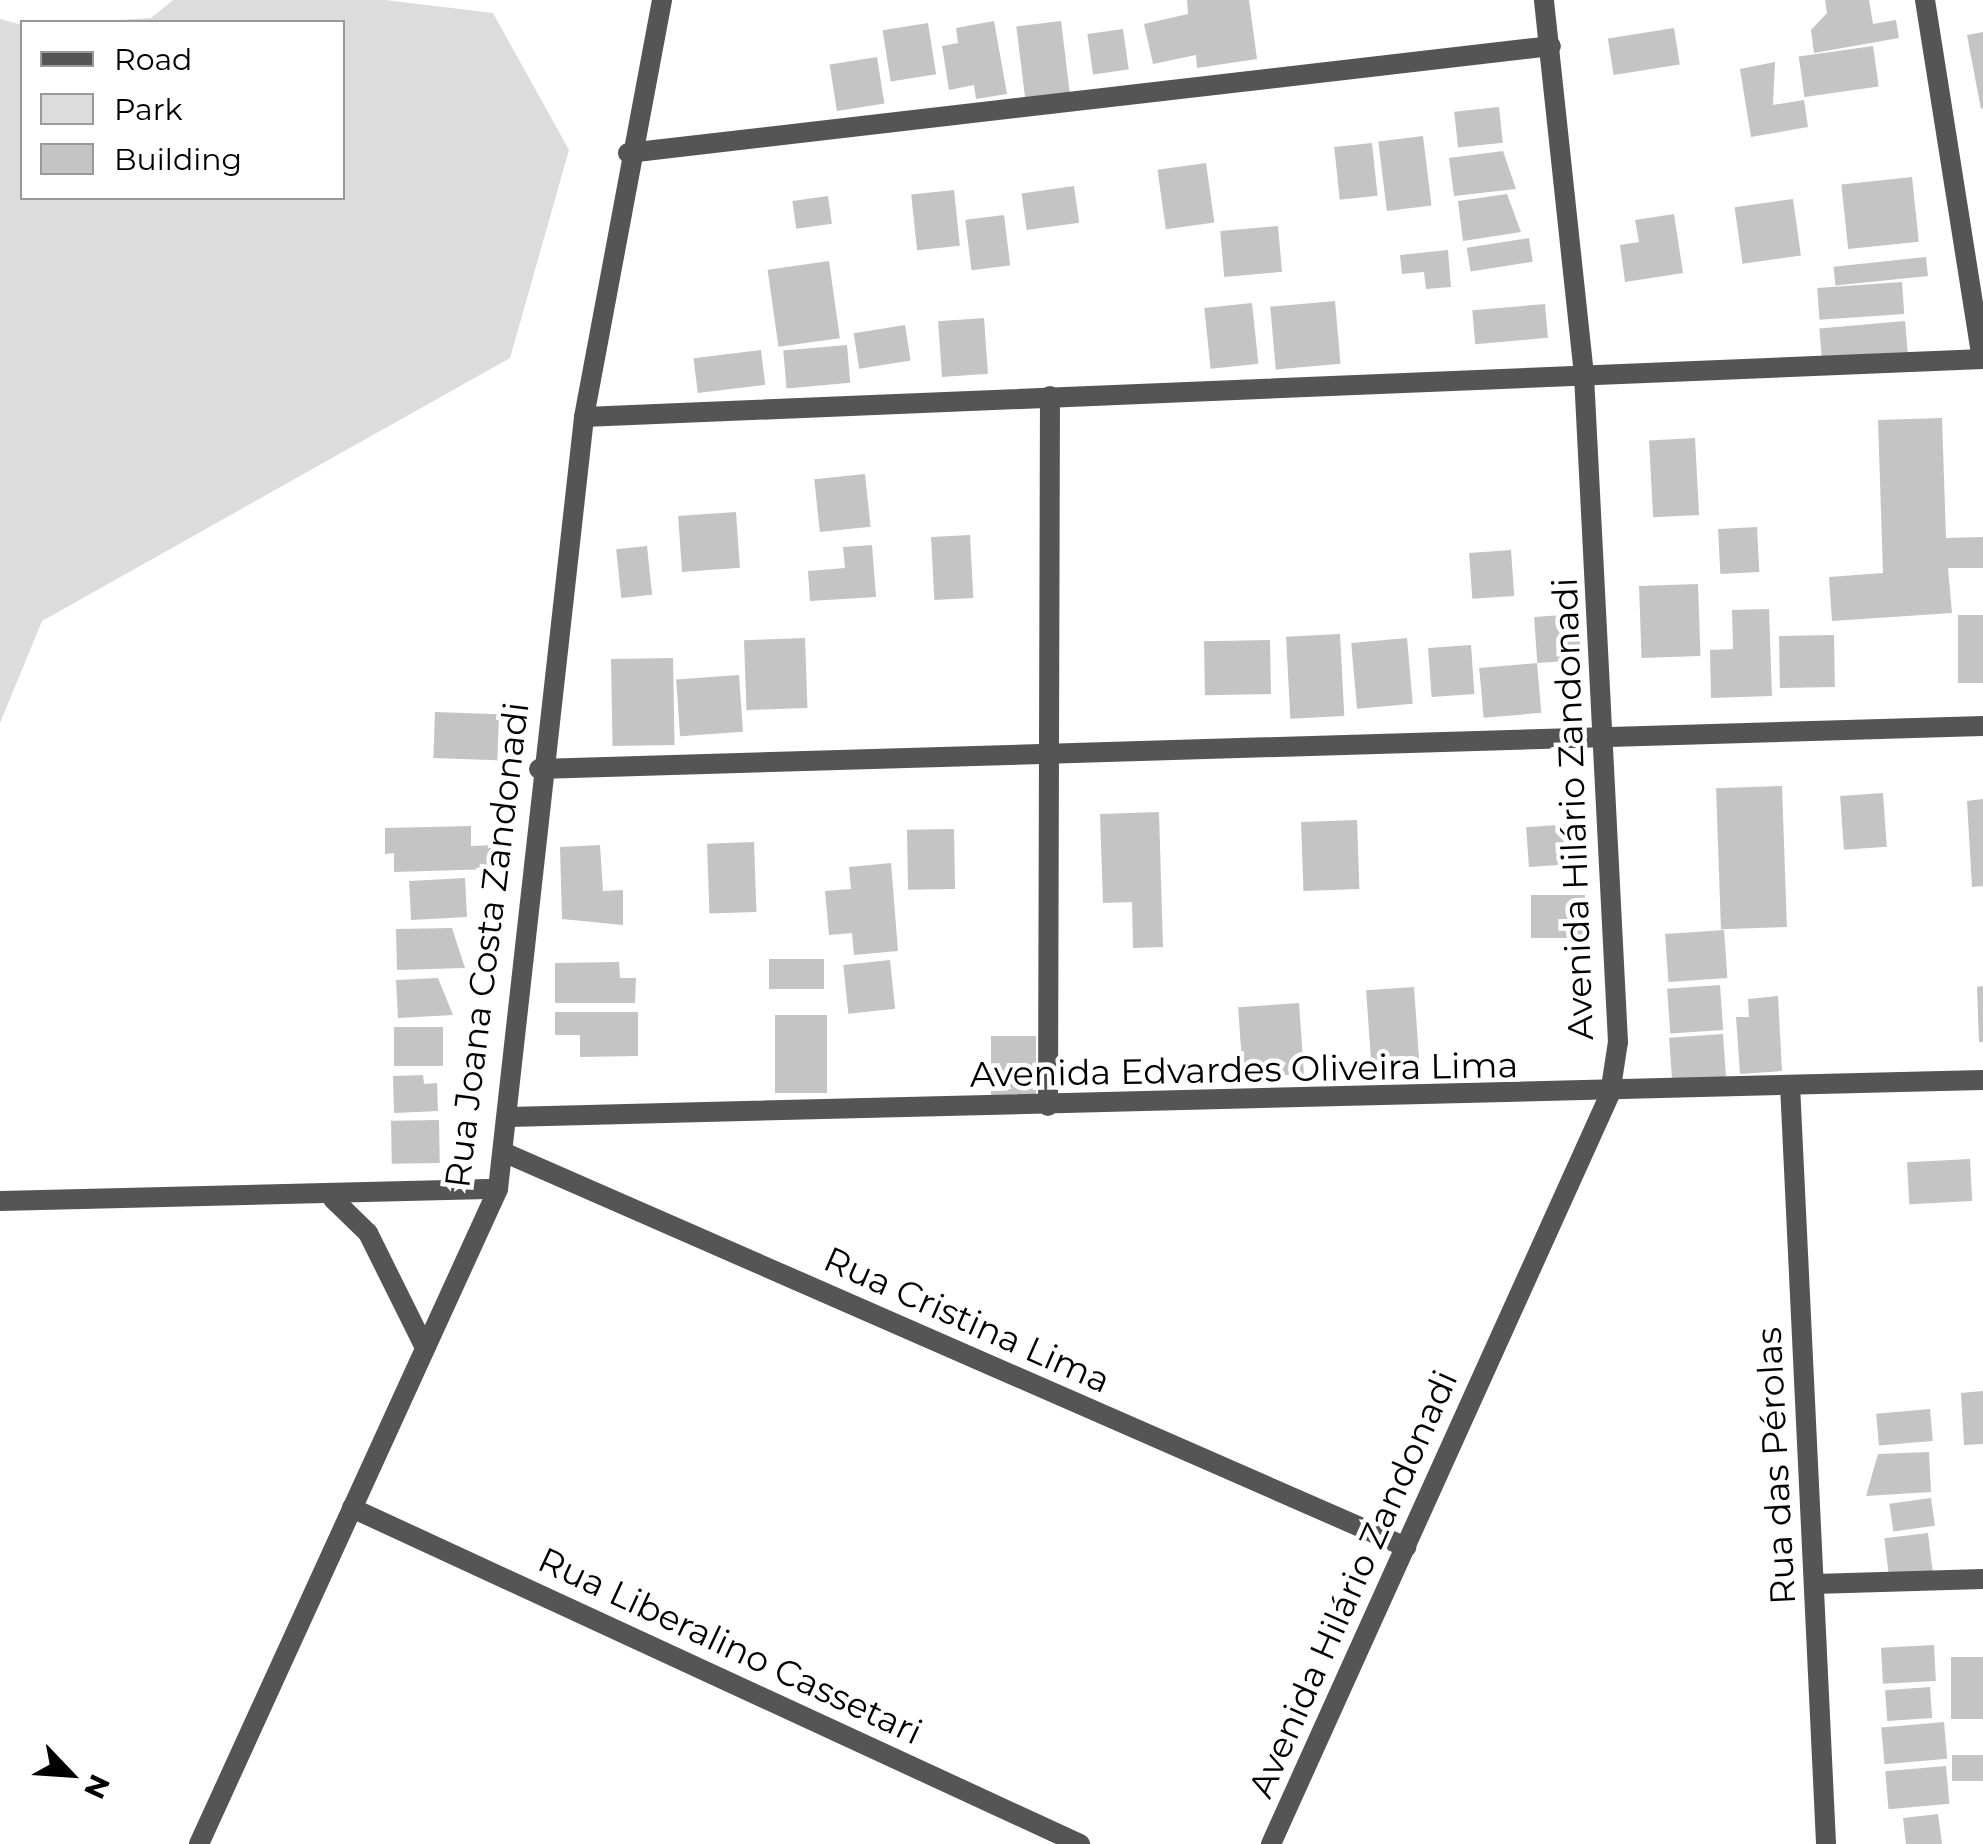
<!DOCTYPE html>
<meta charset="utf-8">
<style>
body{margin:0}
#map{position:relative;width:1983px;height:1844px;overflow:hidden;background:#fff;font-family:Montserrat,sans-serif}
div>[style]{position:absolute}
.green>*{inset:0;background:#dcdcdc}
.building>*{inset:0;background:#c4c4c4;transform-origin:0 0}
.street>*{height:20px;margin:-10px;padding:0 10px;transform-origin:10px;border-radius:10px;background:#555}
span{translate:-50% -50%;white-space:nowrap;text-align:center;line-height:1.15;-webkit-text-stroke:9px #fff;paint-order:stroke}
.street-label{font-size:35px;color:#000}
.legend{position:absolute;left:20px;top:20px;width:325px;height:180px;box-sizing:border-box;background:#fff;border:2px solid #999;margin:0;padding:12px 18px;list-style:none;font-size:30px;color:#000}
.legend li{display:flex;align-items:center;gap:20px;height:50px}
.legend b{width:50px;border:2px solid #999}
.north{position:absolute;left:20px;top:1724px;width:100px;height:100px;-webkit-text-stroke:8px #fff;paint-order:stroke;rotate:115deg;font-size:28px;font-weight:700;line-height:40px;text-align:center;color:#000}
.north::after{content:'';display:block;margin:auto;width:35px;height:45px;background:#000;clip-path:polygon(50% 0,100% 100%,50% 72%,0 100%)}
</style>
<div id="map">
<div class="green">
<div style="clip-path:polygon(173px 0,385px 0,493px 13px,569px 150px,510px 358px,42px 621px,0 723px,0 19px,22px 25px,22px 198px,342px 198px,342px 22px,88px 22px,151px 18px)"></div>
</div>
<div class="building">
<div style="clip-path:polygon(1187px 0,1249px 0,1257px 59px,1197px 68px,1196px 55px,1153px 64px,1144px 24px,1188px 14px)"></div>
<div style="clip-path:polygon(1825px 0,1869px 0,1873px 24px,1896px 20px,1899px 38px,1814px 53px,1811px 30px,1827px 13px)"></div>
<div style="clip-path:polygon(994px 21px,1007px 94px,976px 99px,974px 85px,949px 90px,942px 46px,958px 43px,956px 28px)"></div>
<div style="left:1061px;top:21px;width:74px;height:45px;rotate:83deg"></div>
<div style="left:928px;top:23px;width:52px;height:46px;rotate:81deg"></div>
<div style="left:1674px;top:28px;width:37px;height:67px;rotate:81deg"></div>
<div style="left:1123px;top:29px;width:41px;height:36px;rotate:82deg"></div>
<div style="clip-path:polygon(1983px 32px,1983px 108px,1981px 109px,1967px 35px)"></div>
<div style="left:1873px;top:46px;width:41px;height:75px;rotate:82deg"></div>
<div style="left:877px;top:57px;width:47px;height:48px;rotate:81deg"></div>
<div style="clip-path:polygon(1775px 62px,1773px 105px,1804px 100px,1808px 127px,1751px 137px,1740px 69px)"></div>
<div style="left:1499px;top:107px;width:36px;height:45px;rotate:84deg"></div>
<div style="left:1423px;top:136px;width:70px;height:45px;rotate:83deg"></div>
<div style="left:1372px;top:143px;width:53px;height:38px;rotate:84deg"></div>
<div style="clip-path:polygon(1503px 151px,1516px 189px,1454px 196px,1449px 158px)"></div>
<div style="left:1206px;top:163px;width:60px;height:49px;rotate:82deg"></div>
<div style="left:1912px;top:177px;width:65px;height:71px;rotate:84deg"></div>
<div style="left:1074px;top:186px;width:37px;height:53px;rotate:82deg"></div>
<div style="left:954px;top:190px;width:56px;height:43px;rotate:84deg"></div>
<div style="clip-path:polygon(1507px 194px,1521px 232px,1463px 241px,1458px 201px)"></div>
<div style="left:828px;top:196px;width:28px;height:36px;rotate:82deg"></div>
<div style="left:1793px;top:199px;width:57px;height:59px;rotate:82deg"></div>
<div style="clip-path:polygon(1674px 214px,1683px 273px,1625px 282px,1620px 245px,1639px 242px,1635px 220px)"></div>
<div style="left:1004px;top:215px;width:51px;height:39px;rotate:83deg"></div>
<div style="left:1278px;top:226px;width:46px;height:58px;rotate:85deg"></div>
<div style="left:1529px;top:238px;width:24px;height:63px;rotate:81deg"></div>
<div style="clip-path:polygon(1448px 250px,1451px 287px,1426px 289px,1424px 272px,1402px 274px,1400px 255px)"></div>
<div style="left:1926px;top:257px;width:19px;height:93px;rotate:84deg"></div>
<div style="left:829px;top:261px;width:78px;height:62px;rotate:82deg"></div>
<div style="left:1902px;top:282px;width:32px;height:85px;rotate:86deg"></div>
<div style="left:1335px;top:301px;width:63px;height:65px;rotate:85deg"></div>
<div style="left:1252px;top:303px;width:61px;height:48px;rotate:84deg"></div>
<div style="left:1545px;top:304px;width:34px;height:73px;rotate:85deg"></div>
<div style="left:984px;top:318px;width:56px;height:46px;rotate:86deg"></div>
<div style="left:1905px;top:321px;width:36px;height:86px;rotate:85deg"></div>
<div style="left:905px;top:325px;width:36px;height:52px;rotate:81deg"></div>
<div style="left:847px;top:345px;width:38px;height:64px;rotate:85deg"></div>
<div style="left:761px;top:350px;width:35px;height:68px;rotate:83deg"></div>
<div style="clip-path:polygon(1942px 418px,1946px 538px,1983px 537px,1983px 568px,1948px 568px,1952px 613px,1832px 621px,1829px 577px,1883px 573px,1878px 420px)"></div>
<div style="left:1695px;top:438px;width:77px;height:46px;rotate:87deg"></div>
<div style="left:865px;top:474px;width:53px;height:51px;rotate:84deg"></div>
<div style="left:736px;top:512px;width:56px;height:58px;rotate:86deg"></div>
<div style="left:1757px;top:527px;width:45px;height:39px;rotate:87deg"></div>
<div style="left:970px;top:535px;width:63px;height:39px;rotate:87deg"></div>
<div style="clip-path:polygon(872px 545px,876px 597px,810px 601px,808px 571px,845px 568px,843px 547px)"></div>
<div style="left:647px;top:546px;width:49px;height:31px;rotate:84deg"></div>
<div style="left:1511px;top:550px;width:46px;height:42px;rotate:86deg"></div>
<div style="left:1698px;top:584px;width:72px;height:59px;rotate:88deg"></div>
<div style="clip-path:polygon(1769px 609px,1772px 696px,1711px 698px,1710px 650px,1733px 649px,1732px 610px)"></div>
<div style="left:1578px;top:614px;width:46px;height:44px;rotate:86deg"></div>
<div style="left:1983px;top:615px;width:68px;height:25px;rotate:90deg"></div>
<div style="left:1340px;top:634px;width:82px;height:54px;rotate:87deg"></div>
<div style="left:1834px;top:635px;width:52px;height:55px;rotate:89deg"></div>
<div style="left:805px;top:638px;width:70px;height:61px;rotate:88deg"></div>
<div style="left:1407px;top:638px;width:66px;height:56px;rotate:85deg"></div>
<div style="left:1270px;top:640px;width:54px;height:66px;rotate:89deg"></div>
<div style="left:1471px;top:645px;width:49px;height:43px;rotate:86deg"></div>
<div style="left:673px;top:658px;width:87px;height:62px;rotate:89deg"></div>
<div style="left:1537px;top:663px;width:50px;height:58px;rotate:85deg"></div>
<div style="left:739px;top:675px;width:57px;height:63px;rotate:86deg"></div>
<div style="left:435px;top:712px;width:64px;height:46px;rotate:2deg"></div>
<div style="left:1782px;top:786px;width:141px;height:66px;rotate:88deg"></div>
<div style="left:1883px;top:793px;width:54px;height:43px;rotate:86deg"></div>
<div style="clip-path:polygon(1983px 799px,1983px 886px,1972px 887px,1967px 801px)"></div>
<div style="clip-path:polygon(1159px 812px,1163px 947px,1133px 948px,1132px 902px,1103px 903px,1100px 814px)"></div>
<div style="left:1357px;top:820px;width:69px;height:56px;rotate:88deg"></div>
<div style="left:1586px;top:823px;width:40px;height:60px;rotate:86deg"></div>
<div style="clip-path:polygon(471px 826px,471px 846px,494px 845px,494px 869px,394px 872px,394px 853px,385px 854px,385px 828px)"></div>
<div style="left:954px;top:829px;width:60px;height:47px;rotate:89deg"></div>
<div style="left:754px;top:842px;width:70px;height:47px;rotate:88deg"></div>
<div style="clip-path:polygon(600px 845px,603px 891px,623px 890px,623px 925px,562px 919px,560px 847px)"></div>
<div style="clip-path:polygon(891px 863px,898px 951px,854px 955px,852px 933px,829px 935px,825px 891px,851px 889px,849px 867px)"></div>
<div style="left:465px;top:878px;width:39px;height:56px;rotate:87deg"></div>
<div style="left:1531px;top:895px;width:54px;height:43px"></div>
<div style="clip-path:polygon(452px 928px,465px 968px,397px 970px,396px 929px)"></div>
<div style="left:1724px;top:930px;width:48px;height:59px;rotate:86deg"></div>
<div style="left:769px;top:959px;width:55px;height:30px"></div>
<div style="left:890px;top:960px;width:49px;height:47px;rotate:84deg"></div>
<div style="clip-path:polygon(619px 962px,620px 978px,636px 978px,635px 1003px,555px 1003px,555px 963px)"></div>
<div style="clip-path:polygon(438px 978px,453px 1015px,398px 1018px,396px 980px)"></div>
<div style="left:1720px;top:985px;width:45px;height:53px;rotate:86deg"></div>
<div style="clip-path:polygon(1983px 986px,1983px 1042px,1979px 1042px,1977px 987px)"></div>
<div style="left:1414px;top:987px;width:72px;height:48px;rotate:86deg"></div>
<div style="clip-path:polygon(1778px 996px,1782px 1071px,1740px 1074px,1736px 1017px,1749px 1017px,1748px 999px)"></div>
<div style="left:1299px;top:1003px;width:71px;height:61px;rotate:86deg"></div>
<div style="clip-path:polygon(555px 1012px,638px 1012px,638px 1056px,580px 1057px,580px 1035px,555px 1035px)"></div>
<div style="left:827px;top:1015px;width:78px;height:52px;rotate:90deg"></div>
<div style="left:394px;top:1027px;width:49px;height:39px"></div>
<div style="left:1723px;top:1034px;width:43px;height:54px;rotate:86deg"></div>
<div style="left:1036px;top:1036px;width:62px;height:45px;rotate:90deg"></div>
<div style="clip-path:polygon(423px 1075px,424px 1084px,437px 1083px,438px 1111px,394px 1113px,393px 1076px)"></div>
<div style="left:439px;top:1120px;width:43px;height:48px;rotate:89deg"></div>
<div style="left:1970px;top:1159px;width:42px;height:63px;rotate:87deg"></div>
<div style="clip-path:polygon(1983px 1391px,1983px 1444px,1964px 1445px,1961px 1393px)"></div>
<div style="left:1930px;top:1409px;width:32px;height:54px;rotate:85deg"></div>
<div style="clip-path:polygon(1929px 1452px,1931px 1492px,1866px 1496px,1878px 1454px)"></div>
<div style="left:1931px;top:1498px;width:28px;height:42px;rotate:82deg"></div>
<div style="left:1928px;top:1533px;width:42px;height:44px;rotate:83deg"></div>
<div style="left:1934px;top:1645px;width:36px;height:53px;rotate:87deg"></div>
<div style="left:1983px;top:1657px;width:62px;height:32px;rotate:90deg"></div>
<div style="left:1930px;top:1687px;width:31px;height:45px;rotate:86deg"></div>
<div style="left:1944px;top:1722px;width:37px;height:63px;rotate:85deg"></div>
<div style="left:1983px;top:1755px;width:26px;height:31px;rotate:90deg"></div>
<div style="left:1946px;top:1766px;width:38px;height:61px;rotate:85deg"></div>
<div style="clip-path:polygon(1938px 1814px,1942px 1844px,1906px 1844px,1903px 1818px)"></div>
</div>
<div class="street">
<div style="left:1925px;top:0;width:363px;rotate:81deg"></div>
<div style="left:628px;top:153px;width:929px;rotate:-6.61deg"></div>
<div style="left:584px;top:417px;width:1400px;rotate:-2.37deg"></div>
<div style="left:539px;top:769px;width:1445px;rotate:-1.71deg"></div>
<div style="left:1790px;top:1085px;width:760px;rotate:87.28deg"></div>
<div style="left:1048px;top:1106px;width:710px;rotate:-89.84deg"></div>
<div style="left:507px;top:1117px;width:1476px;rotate:-1.44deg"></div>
<div style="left:503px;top:1152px;width:986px;rotate:23.63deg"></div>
<div style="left:333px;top:1199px;width:49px;rotate:44.2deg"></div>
<div style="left:368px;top:1233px;width:128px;rotate:63.6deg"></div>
<div style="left:0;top:1201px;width:498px;rotate:-1.4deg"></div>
<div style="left:352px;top:1508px;width:802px;rotate:24.78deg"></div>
<div style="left:1814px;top:1584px;width:169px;rotate:-1.7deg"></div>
<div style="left:199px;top:1844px;width:720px;rotate:-65.46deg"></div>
<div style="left:498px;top:1189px;width:777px;rotate:-83.64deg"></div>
<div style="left:584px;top:417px;width:424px;rotate:-79.4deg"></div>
<div style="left:1271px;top:1844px;width:823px;rotate:-65.68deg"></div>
<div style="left:1610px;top:1094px;width:53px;rotate:-81.3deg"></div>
<div style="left:1618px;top:1042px;width:668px;rotate:-92.92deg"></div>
<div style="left:1584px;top:375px;width:377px;rotate:-96.1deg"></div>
</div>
<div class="street-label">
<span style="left:1573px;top:809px;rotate:-92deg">Avenida Hilário Zandonadi</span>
<span style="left:487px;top:945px;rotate:-83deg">Rua Joana Costa Zandonadi</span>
<span style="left:1244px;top:1070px;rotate:-1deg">Avenida Edvardes Oliveira Lima</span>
<span style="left:967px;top:1320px;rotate:24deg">Rua Cristina Lima</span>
<span style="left:1776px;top:1466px;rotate:-93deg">Rua das Pérolas</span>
<span style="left:1353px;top:1584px;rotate:-66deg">Avenida Hilário Zandonadi</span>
<span style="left:730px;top:1646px;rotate:25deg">Rua Liberalino Cassetari</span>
</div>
<ul class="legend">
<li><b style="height:12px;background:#555"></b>Road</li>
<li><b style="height:28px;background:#dcdcdc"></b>Park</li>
<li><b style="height:28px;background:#c4c4c4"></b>Building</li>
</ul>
<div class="north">N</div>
</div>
